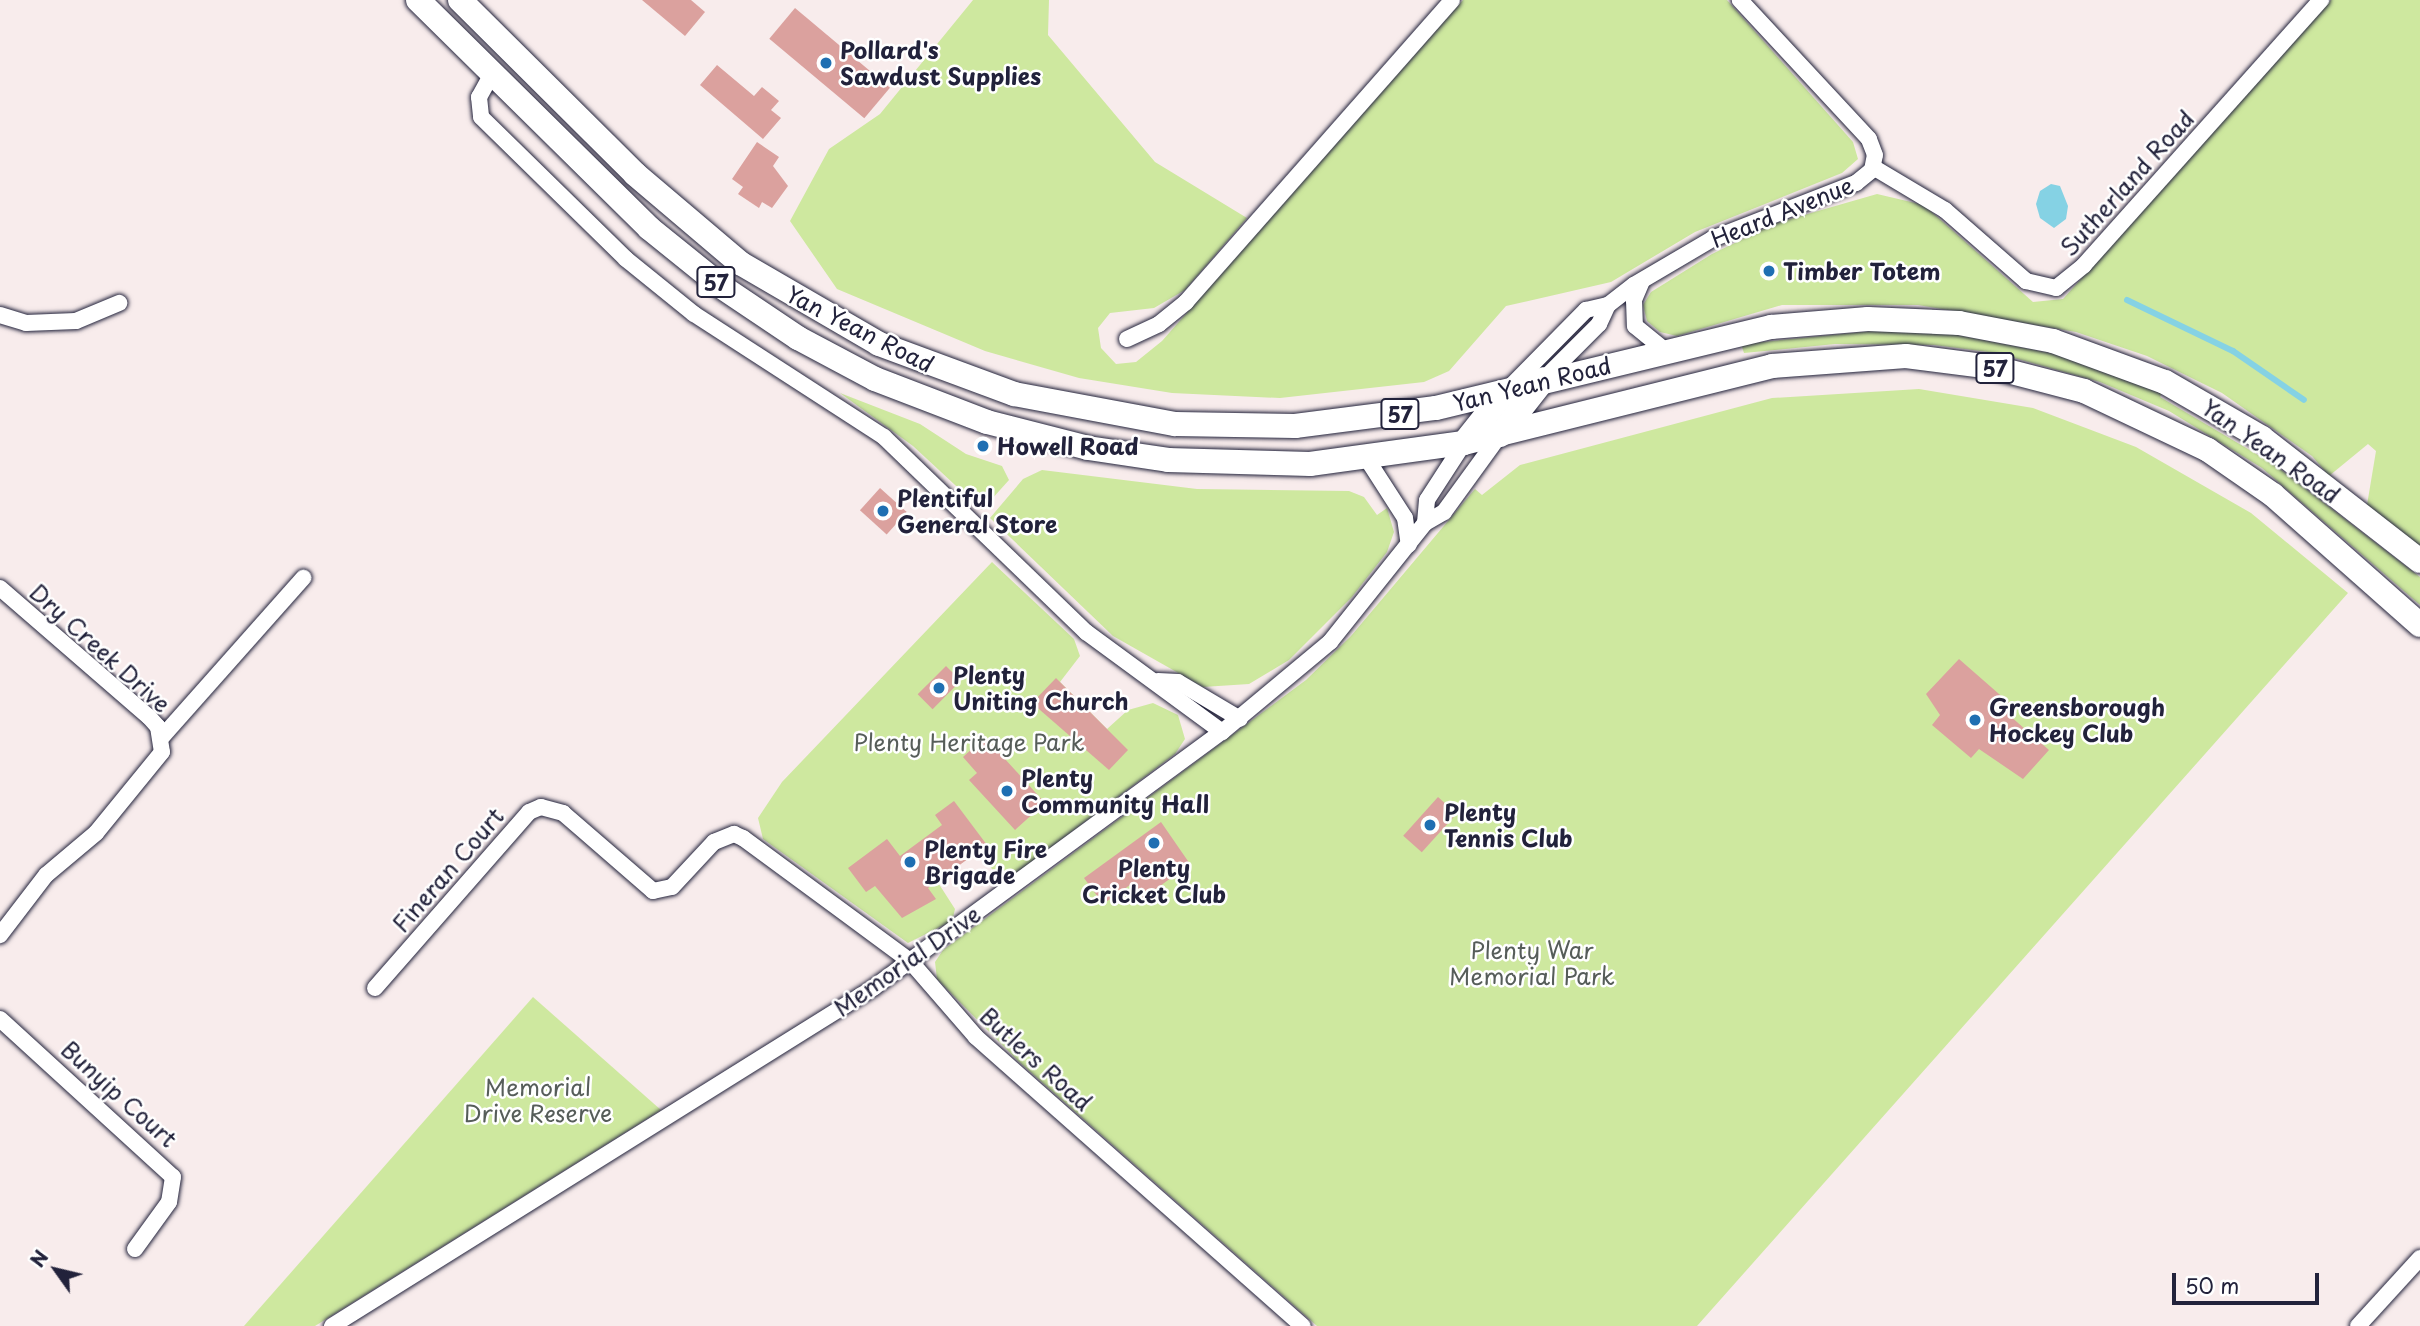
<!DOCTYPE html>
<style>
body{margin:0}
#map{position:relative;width:2420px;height:1326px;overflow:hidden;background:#f8ecec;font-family:"Playpen Sans",sans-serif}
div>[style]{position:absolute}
.green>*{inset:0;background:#cee89f}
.water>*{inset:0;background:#85d2e4}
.stream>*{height:6px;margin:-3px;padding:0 3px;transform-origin:3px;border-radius:3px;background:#85d2e4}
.building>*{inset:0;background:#dba19e;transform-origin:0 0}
.roads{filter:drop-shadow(0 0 2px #22223b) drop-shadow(0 0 2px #22223b)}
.street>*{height:16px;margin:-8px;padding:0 8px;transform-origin:8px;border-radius:8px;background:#fff}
.primary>*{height:24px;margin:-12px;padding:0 12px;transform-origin:12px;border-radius:12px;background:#fff}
.dots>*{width:19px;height:19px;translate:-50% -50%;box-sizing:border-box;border:4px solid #fff;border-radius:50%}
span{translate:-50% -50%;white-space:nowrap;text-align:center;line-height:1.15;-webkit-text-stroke:5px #fff;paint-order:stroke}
.shield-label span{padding:2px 5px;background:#fff;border:2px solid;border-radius:5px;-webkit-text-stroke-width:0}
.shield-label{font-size:21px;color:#22223b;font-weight:700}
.poi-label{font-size:23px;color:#22223b;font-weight:700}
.left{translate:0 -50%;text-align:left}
.street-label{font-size:23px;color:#22223b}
.park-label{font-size:23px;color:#565d59}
.north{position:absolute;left:21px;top:1235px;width:70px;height:70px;-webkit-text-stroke:5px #fff;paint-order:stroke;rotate:304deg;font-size:19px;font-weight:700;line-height:28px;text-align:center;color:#22223b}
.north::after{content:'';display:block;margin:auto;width:24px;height:32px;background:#22223b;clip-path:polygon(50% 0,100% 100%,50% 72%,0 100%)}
.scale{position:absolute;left:2172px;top:1273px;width:147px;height:32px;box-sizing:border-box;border:4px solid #22223b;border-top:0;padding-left:9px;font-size:21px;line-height:24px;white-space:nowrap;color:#22223b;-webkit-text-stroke:5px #fff;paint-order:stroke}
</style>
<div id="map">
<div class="green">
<div style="clip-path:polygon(973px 0,1049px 0,1048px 35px,1155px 162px,1247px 218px,1185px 290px,1154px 308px,1110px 313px,1098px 328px,1101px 348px,1116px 364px,1136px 362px,1162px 341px,1463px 0,1727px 0,1853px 142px,1858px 159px,1842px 173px,1695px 232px,1611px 282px,1506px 306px,1449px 371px,1424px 382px,1280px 398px,1172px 393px,1079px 378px,985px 351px,837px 289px,790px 221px,829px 149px,880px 114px)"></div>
<div style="clip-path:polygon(2331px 0,2420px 0,2420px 547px,2367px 505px,2376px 451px,2368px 444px,2329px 476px,2312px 456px,2222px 393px,2147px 356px,2076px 332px,1918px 305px,1782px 305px,1677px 336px,1660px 332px,1647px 321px,1643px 305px,1651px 292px,1712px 254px,1776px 223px,1877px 194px,1924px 205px,2033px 302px,2063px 299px)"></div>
<div style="clip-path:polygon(1882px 330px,1947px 333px,2056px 354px,2162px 393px,2160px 397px,2275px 465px,2420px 577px,2420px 605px,2262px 468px,2169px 411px,2100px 382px,1996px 353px,1934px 345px,1835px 344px,1744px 353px,1741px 344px)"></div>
<div style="clip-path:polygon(1919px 389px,2033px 408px,2136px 447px,2251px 513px,2348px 593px,1697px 1326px,1317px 1326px,1019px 1062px,937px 979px,935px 962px,943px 950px,1306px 680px,1351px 636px,1475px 489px,1482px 495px,1520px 465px,1772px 398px)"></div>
<div style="clip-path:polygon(840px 393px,920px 424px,966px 454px,1002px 466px,1009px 480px,982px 510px,913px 446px)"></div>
<div style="clip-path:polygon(1042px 470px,1197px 489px,1349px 491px,1364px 497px,1377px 515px,1387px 508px,1394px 532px,1387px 552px,1352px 597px,1289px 660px,1249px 684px,1203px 687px,1113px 636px,990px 518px,1023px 479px)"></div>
<div style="clip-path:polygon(992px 562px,1074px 639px,1080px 656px,1060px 682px,1107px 729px,1128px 710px,1153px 703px,1178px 715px,1185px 739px,1175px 754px,1010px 878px,999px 878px,978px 851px,937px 881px,955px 909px,952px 921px,908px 943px,763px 839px,758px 818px,782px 782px)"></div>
<div style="clip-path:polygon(533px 997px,661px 1110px,315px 1326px,244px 1326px)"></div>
</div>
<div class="water">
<div style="clip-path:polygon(2051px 184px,2060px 186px,2068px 206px,2066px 219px,2054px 228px,2040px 218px,2036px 204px,2040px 191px)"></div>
</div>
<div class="stream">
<div style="left:2127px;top:300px;width:118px;rotate:25.7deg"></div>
<div style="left:2233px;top:351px;width:86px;rotate:34.6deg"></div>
</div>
<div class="building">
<div style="clip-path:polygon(642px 0,691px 0,705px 12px,685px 36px)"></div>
<div style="left:795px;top:8px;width:124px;height:40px;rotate:40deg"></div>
<div style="clip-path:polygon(717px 65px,754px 96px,762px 87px,779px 101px,771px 110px,781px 118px,763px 139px,700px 85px)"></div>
<div style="clip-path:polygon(757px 142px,779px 157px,773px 166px,788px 186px,772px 208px,762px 202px,759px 208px,738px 194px,743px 187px,732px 179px)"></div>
<div style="left:880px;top:488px;width:36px;height:30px;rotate:42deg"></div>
<div style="clip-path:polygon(1959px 659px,2015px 708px,2009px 715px,2049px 750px,2023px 779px,1979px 749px,1971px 758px,1932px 725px,1940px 715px,1926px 694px)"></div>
<div style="left:946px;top:666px;width:21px;height:40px;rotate:45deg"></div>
<div style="clip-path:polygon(1056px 678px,1128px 750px,1109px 770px,1032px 703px)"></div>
<div style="clip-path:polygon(985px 737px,1045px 803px,1015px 830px,969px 780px,977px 773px,963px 757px)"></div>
<div style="left:1438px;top:797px;width:25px;height:52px;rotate:42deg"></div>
<div style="clip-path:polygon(954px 801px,987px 845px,928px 888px,936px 899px,902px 918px,875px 886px,866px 892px,848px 868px,887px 839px,900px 856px,942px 825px,935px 815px)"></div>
<div style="clip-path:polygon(1161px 822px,1190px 864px,1141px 900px,1130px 885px,1103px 904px,1084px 878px)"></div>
</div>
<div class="roads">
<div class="street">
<div style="left:493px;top:72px;width:29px;rotate:119deg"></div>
<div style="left:479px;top:97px;width:20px;rotate:84deg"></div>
<div style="left:481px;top:117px;width:203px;rotate:44.4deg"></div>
<div style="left:626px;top:259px;width:87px;rotate:39deg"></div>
<div style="left:694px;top:314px;width:226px;rotate:32.9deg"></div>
<div style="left:884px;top:437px;width:281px;rotate:44deg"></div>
<div style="left:1086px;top:632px;width:169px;rotate:36.3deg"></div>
<div style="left:1873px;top:167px;width:84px;rotate:30.8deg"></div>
<div style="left:1945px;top:210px;width:108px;rotate:41.2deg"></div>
<div style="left:2026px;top:281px;width:31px;rotate:13deg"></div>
<div style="left:2056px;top:288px;width:36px;rotate:-39deg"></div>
<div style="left:2084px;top:265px;width:356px;rotate:-48.2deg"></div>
<div style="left:1642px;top:281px;width:21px;rotate:113deg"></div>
<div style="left:1634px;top:300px;width:26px;rotate:88deg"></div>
<div style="left:1635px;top:326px;width:40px;rotate:39deg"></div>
<div style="left:0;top:315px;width:27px;rotate:17deg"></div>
<div style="left:26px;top:323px;width:50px;rotate:-2.3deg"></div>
<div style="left:76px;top:321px;width:47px;rotate:-22.7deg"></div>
<div style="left:1127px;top:339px;width:35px;rotate:-25deg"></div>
<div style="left:1159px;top:324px;width:35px;rotate:-39deg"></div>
<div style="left:1186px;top:302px;width:402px;rotate:-48.6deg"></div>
<div style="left:1544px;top:379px;width:78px;rotate:-45deg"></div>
<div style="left:1599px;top:324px;width:21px;rotate:-65deg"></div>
<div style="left:1608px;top:305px;width:33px;rotate:-38deg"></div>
<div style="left:1634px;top:285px;width:91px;rotate:-30.5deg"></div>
<div style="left:1712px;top:239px;width:155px;rotate:-21.3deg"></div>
<div style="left:1856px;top:183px;width:21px;rotate:-39deg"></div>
<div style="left:1872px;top:170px;width:15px;rotate:-79deg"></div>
<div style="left:1875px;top:155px;width:17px;rotate:-111deg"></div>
<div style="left:1869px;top:139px;width:190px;rotate:-132.9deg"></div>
<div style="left:1506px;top:391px;width:114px;rotate:-45.4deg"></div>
<div style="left:1586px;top:310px;width:23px;rotate:-13deg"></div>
<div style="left:1367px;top:459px;width:70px;rotate:57.2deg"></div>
<div style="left:1405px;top:518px;width:27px;rotate:82deg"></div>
<div style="left:1425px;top:523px;width:23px;rotate:-85deg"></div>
<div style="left:1427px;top:500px;width:68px;rotate:-57deg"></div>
<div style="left:0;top:588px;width:197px;rotate:40.9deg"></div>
<div style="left:149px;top:717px;width:13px;rotate:48deg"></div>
<div style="left:158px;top:727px;width:25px;rotate:81deg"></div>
<div style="left:162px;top:752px;width:104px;rotate:129.2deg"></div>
<div style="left:96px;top:833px;width:65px;rotate:140deg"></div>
<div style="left:46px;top:875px;width:76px;rotate:127.5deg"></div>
<div style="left:1158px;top:681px;width:20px;rotate:3deg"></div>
<div style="left:1178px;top:682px;width:72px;rotate:30.8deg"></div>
<div style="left:162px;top:737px;width:213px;rotate:-48.4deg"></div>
<div style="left:375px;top:988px;width:234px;rotate:-48.8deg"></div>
<div style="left:529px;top:812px;width:13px;rotate:-23deg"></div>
<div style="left:541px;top:807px;width:23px;rotate:15deg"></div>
<div style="left:563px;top:813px;width:119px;rotate:40.9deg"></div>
<div style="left:653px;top:891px;width:19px;rotate:-12deg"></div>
<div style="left:672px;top:887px;width:62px;rotate:-47deg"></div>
<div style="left:714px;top:842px;width:22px;rotate:-22deg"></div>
<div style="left:734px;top:834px;width:10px;rotate:24deg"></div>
<div style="left:743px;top:838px;width:209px;rotate:36.4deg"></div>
<div style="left:911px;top:962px;width:99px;rotate:49.1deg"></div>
<div style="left:976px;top:1037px;width:436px;rotate:41.5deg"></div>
<div style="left:0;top:1019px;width:234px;rotate:42.4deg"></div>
<div style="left:173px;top:1177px;width:25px;rotate:99deg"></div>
<div style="left:169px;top:1202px;width:58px;rotate:125.9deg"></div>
<div style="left:332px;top:1326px;width:638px;rotate:-32deg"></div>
<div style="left:873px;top:988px;width:433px;rotate:-36.3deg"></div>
<div style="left:1222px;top:732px;width:141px;rotate:-39.8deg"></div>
<div style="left:1330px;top:642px;width:152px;rotate:-51.4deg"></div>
<div style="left:1425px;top:523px;width:22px;rotate:-30deg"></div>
<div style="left:1444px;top:512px;width:95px;rotate:-54deg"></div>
<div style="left:2358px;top:1326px;width:92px;rotate:-47.6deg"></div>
</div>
<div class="primary">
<div style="left:418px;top:0;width:325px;rotate:44.6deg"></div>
<div style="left:649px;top:228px;width:94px;rotate:38.9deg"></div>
<div style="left:722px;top:287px;width:92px;rotate:33.9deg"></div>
<div style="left:798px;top:338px;width:87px;rotate:28deg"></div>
<div style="left:875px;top:379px;width:120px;rotate:21deg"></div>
<div style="left:987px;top:422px;width:104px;rotate:14.4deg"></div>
<div style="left:1088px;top:448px;width:81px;rotate:8.5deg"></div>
<div style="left:1168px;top:460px;width:142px;rotate:1.6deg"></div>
<div style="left:1310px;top:464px;width:155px;rotate:-7.8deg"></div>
<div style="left:1464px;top:443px;width:317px;rotate:-14deg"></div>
<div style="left:1772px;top:366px;width:134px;rotate:-4.3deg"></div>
<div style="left:1906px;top:356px;width:87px;rotate:7.3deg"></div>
<div style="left:1992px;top:367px;width:95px;rotate:14.6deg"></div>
<div style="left:2084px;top:391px;width:137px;rotate:25.4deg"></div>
<div style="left:2208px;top:450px;width:79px;rotate:34.7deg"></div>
<div style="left:2273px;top:495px;width:196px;rotate:41.5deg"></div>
<div style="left:460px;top:0;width:247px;rotate:44.8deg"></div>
<div style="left:635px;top:174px;width:138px;rotate:40.3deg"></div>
<div style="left:740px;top:263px;width:161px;rotate:30.2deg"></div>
<div style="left:879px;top:344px;width:144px;rotate:20.3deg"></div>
<div style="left:1014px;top:394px;width:164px;rotate:10.6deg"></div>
<div style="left:1175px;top:424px;width:120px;rotate:1deg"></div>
<div style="left:1295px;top:426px;width:142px;rotate:-7.3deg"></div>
<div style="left:1436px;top:408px;width:345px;rotate:-13.6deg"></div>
<div style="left:1771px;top:327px;width:97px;rotate:-4.7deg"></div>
<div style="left:1868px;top:319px;width:91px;rotate:2.5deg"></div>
<div style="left:1959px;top:323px;width:96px;rotate:10.8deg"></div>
<div style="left:2053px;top:341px;width:119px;rotate:20.1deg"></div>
<div style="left:2165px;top:382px;width:112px;rotate:30deg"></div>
<div style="left:2262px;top:438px;width:200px;rotate:37.9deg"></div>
<div style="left:1500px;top:435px;width:71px;rotate:-51.8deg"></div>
<div style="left:1464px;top:443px;width:63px;rotate:-51.5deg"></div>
</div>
</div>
<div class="dots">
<div style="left:826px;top:63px;background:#1f6fb2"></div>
<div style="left:1769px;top:271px;background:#1f6fb2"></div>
<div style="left:983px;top:446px;background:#1f6fb2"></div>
<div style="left:883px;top:511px;background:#1f6fb2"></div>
<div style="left:939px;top:688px;background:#1f6fb2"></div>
<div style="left:1975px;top:720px;background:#1f6fb2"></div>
<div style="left:1007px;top:791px;background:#1f6fb2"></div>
<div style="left:1430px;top:825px;background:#1f6fb2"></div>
<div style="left:1154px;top:843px;background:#1f6fb2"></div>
<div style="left:910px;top:862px;background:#1f6fb2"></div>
</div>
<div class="shield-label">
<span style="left:716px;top:282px">57</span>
<span style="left:1995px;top:368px">57</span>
<span style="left:1400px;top:414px">57</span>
</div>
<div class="poi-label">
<span class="left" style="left:840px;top:63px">Pollard's<br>Sawdust Supplies</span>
<span class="left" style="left:1783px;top:271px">Timber Totem</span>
<span class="left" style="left:997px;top:446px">Howell Road</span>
<span class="left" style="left:897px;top:511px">Plentiful<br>General Store</span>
<span class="left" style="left:953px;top:688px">Plenty<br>Uniting Church</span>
<span class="left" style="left:1989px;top:720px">Greensborough<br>Hockey Club</span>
<span class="left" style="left:1021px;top:791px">Plenty<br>Community Hall</span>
<span class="left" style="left:1444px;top:825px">Plenty<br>Tennis Club</span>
<span class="left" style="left:924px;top:862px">Plenty Fire<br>Brigade</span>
<span style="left:1154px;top:881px">Plenty<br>Cricket Club</span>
</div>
<div class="street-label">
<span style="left:2127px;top:183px;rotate:-48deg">Sutherland Road</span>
<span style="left:1782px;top:212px;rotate:-22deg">Heard Avenue</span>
<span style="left:860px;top:329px;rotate:27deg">Yan Yean Road</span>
<span style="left:1532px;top:384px;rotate:-14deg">Yan Yean Road</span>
<span style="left:2271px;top:451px;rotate:35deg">Yan Yean Road</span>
<span style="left:100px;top:648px;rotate:42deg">Dry Creek Drive</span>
<span style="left:448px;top:870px;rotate:-49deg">Fineran Court</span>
<span style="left:907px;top:961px;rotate:-35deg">Memorial Drive</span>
<span style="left:1036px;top:1059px;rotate:42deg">Butlers Road</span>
<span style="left:119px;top:1094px;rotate:42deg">Bunyip Court</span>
</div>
<div class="park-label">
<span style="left:969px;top:742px">Plenty Heritage Park</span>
<span style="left:1532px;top:963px">Plenty War<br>Memorial Park</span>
<span style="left:538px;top:1100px">Memorial<br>Drive Reserve</span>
</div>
<div class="north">N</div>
<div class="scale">50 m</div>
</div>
